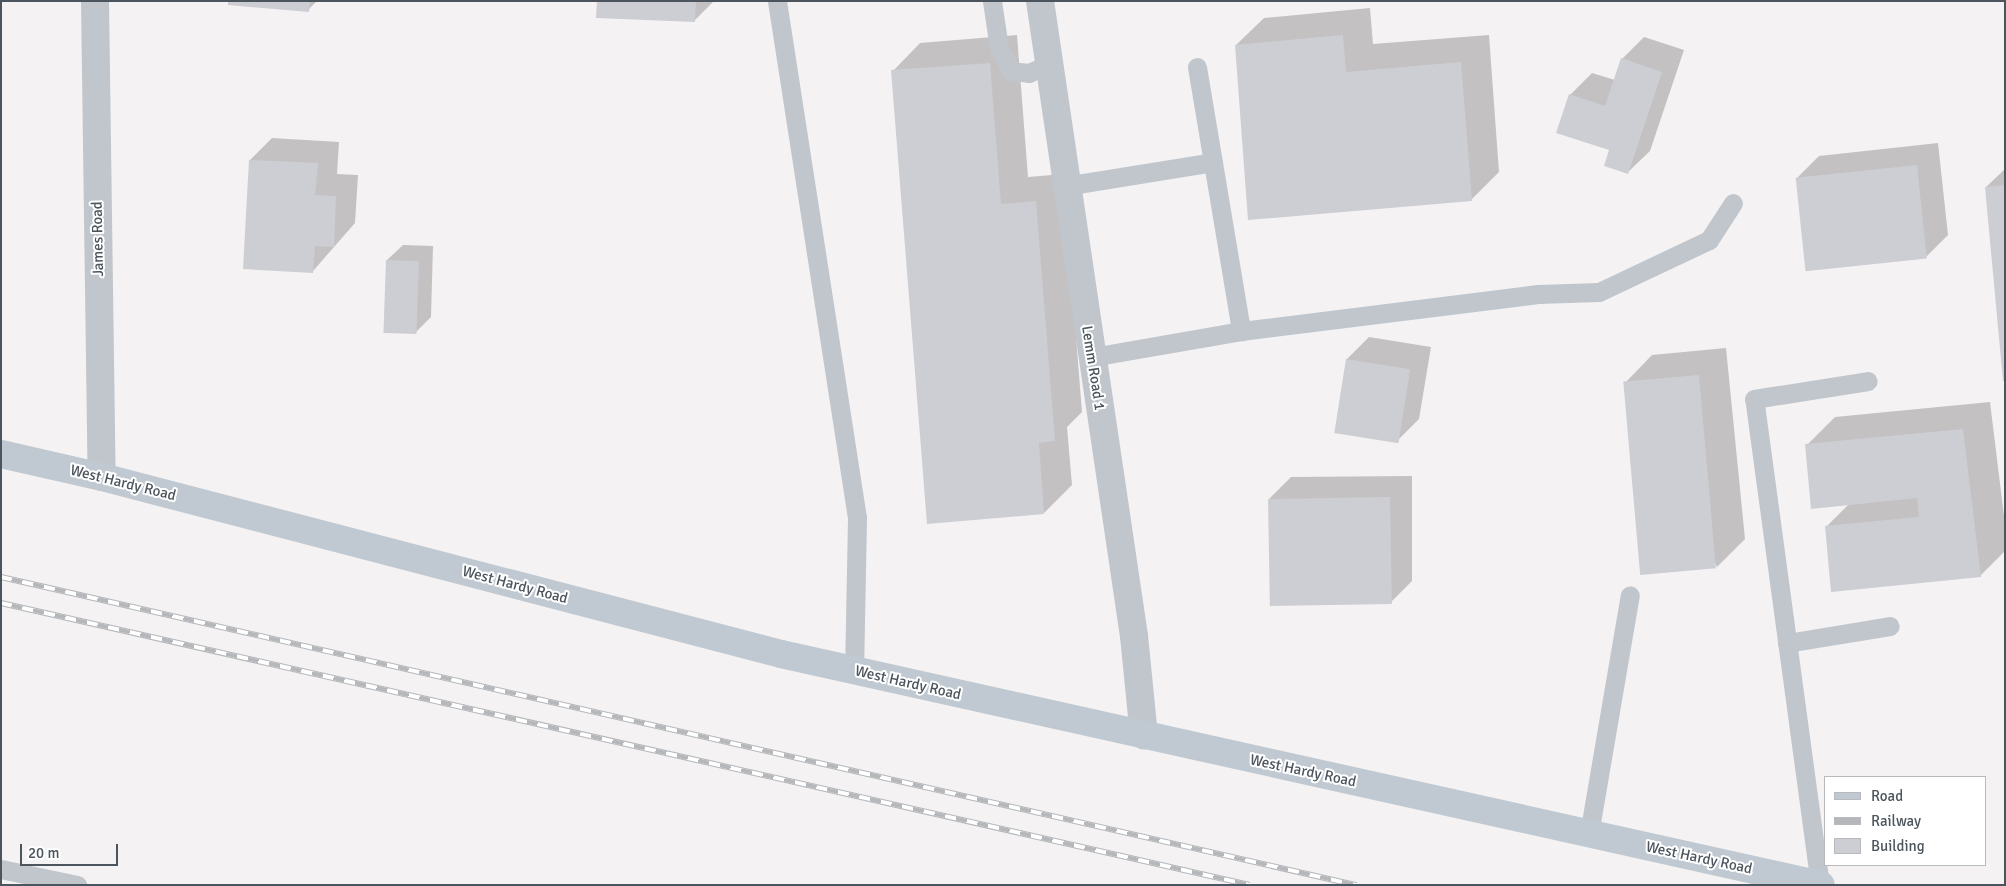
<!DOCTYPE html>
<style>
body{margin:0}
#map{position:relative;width:2006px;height:886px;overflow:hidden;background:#f4f2f2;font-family:Signika,sans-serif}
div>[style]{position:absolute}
.shadow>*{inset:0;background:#0003}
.building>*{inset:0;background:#cdced4;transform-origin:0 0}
.service>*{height:19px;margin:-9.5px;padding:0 9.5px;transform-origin:9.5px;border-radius:9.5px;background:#c0c6cc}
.minor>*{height:28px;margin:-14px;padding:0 14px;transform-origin:14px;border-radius:14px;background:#c0c6cc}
.secondary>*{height:28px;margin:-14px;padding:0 14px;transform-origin:14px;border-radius:14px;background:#c0c9d1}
.rail>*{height:5.5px;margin-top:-2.75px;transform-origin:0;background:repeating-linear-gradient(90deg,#fff 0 11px,#b5b7bb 0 22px);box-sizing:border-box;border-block:1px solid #b5b7bb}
span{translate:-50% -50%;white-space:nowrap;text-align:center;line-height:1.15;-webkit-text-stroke:4px #fff;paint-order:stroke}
.street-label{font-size:15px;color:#4c555d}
.frame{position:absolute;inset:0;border:2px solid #4c555d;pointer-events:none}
.legend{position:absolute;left:1824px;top:776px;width:162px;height:90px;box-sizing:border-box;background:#fff;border:1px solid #b7bbbe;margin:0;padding:6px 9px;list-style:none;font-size:15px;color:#4c555d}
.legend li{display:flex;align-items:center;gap:10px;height:25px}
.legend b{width:25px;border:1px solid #b7bbbe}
.scale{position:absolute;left:20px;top:844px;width:98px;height:22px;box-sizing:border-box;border:2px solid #4c555d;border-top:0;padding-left:6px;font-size:15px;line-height:18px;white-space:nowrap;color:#4c555d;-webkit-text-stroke:4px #fff;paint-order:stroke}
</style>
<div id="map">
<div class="shadow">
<div style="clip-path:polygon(229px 1px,317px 1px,308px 10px)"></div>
<div style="clip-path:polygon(598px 1px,714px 1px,695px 20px)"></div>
<div style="clip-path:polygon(1370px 8px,1373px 44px,1489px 35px,1499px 172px,1471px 200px,1236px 45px,1264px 18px)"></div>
<div style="clip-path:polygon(1017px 35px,1028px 177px,1063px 174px,1082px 412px,1067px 427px,1072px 485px,1044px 513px,893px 71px,920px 43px)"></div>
<div style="clip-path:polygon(1644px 37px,1684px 50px,1650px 151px,1628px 172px,1570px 95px,1592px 73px,1615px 80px,1622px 59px)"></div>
<div style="clip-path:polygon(272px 138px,339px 142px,337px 174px,358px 175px,355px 223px,313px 271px,250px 160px)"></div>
<div style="clip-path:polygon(1938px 143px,1948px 235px,1926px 257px,1797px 178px,1819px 156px)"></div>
<div style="clip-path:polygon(2005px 169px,2005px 382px,1986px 187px)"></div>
<div style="clip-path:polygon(403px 245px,433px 246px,431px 317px,416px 332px,387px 260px)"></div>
<div style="clip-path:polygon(1369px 337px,1431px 347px,1419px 419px,1397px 441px,1335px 432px,1347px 359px)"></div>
<div style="clip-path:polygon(1726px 348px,1745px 539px,1717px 567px,1625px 383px,1652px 355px)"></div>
<div style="clip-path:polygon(1990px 402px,2005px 524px,2005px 551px,1980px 576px,1826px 527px,1849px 504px,1807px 445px,1835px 417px)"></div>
<div style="clip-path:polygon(1412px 476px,1412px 581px,1390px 603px,1269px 499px,1291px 477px)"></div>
</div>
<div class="building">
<div style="clip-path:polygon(228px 1px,310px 1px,309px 12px,228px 5px)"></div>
<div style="clip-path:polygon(597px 1px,696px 1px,695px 22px,596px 18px)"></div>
<div style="clip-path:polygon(1343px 35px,1346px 72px,1461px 62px,1472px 201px,1248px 220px,1235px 45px)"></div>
<div style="clip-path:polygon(1621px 58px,1662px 72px,1628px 174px,1604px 166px,1609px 150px,1556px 133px,1569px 94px,1605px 106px)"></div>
<div style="clip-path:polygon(990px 63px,1001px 204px,1036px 201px,1055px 441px,1039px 443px,1044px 514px,927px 524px,891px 70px)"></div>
<div style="clip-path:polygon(249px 160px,318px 163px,315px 195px,336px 196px,334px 247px,315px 246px,313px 273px,243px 269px)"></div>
<div style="left:1917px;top:165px;width:94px;height:122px;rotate:84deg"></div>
<div style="clip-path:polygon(2005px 185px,2005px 381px,2003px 381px,1985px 187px)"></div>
<div style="left:386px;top:260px;width:33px;height:73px;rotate:2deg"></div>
<div style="left:1346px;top:359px;width:65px;height:75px;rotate:9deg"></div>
<div style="left:1699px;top:375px;width:194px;height:76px;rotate:85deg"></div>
<div style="clip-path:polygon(1963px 429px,1981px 577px,1831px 592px,1825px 526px,1919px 517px,1917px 498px,1811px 509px,1805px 444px)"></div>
<div style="left:1390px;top:497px;width:107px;height:122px;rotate:89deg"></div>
</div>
<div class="service">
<div style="left:777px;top:1px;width:523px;rotate:81.2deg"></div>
<div style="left:857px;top:518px;width:152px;rotate:91.1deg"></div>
<div style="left:992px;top:1px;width:48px;rotate:81.5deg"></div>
<div style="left:999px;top:48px;width:26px;rotate:62deg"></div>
<div style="left:1011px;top:71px;width:18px;rotate:6deg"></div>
<div style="left:1029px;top:73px;width:21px;rotate:-25deg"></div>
<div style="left:1197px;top:67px;width:268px;rotate:80.5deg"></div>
<div style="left:1065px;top:186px;width:150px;rotate:-9.2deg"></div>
<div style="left:1092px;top:357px;width:151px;rotate:-9.9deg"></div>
<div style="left:1241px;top:331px;width:299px;rotate:-7.1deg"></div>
<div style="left:1538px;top:294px;width:61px;rotate:-1.9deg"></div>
<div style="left:1599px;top:292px;width:122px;rotate:-25.3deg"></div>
<div style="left:1709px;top:240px;width:44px;rotate:-57deg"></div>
<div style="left:1787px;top:643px;width:104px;rotate:-9.4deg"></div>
<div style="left:1589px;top:834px;width:242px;rotate:-80.3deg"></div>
<div style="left:1px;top:869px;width:78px;rotate:11.9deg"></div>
<div style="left:1820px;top:885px;width:490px;rotate:-97.7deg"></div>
<div style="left:1754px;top:399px;width:115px;rotate:-9deg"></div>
</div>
<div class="minor">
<div style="left:95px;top:1px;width:476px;rotate:89.2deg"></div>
<div style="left:1040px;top:1px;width:642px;rotate:81.58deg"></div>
<div style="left:1134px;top:636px;width:100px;rotate:84.3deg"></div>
</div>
<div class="secondary">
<div style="left:1px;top:454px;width:104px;rotate:12.8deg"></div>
<div style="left:102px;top:477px;width:702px;rotate:14.61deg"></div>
<div style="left:781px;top:654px;width:1065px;rotate:12.52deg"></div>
</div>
<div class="rail">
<div style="left:1px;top:577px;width:1390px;rotate:12.81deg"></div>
<div style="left:1px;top:603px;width:1280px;rotate:12.72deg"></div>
</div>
<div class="street-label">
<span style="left:98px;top:239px;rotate:-91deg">James Road</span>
<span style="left:1093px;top:368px;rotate:81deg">Lemm Road 1</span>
<span style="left:123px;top:483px;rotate:14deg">West Hardy Road</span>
<span style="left:515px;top:585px;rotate:15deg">West Hardy Road</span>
<span style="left:908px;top:683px;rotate:13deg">West Hardy Road</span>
<span style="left:1303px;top:771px;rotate:12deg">West Hardy Road</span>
<span style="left:1699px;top:858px;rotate:12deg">West Hardy Road</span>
</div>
<div class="frame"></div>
<ul class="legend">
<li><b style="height:6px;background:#c0c9d1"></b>Road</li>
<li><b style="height:6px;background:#b5b7bb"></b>Railway</li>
<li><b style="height:14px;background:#cdced4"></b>Building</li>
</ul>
<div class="scale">20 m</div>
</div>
